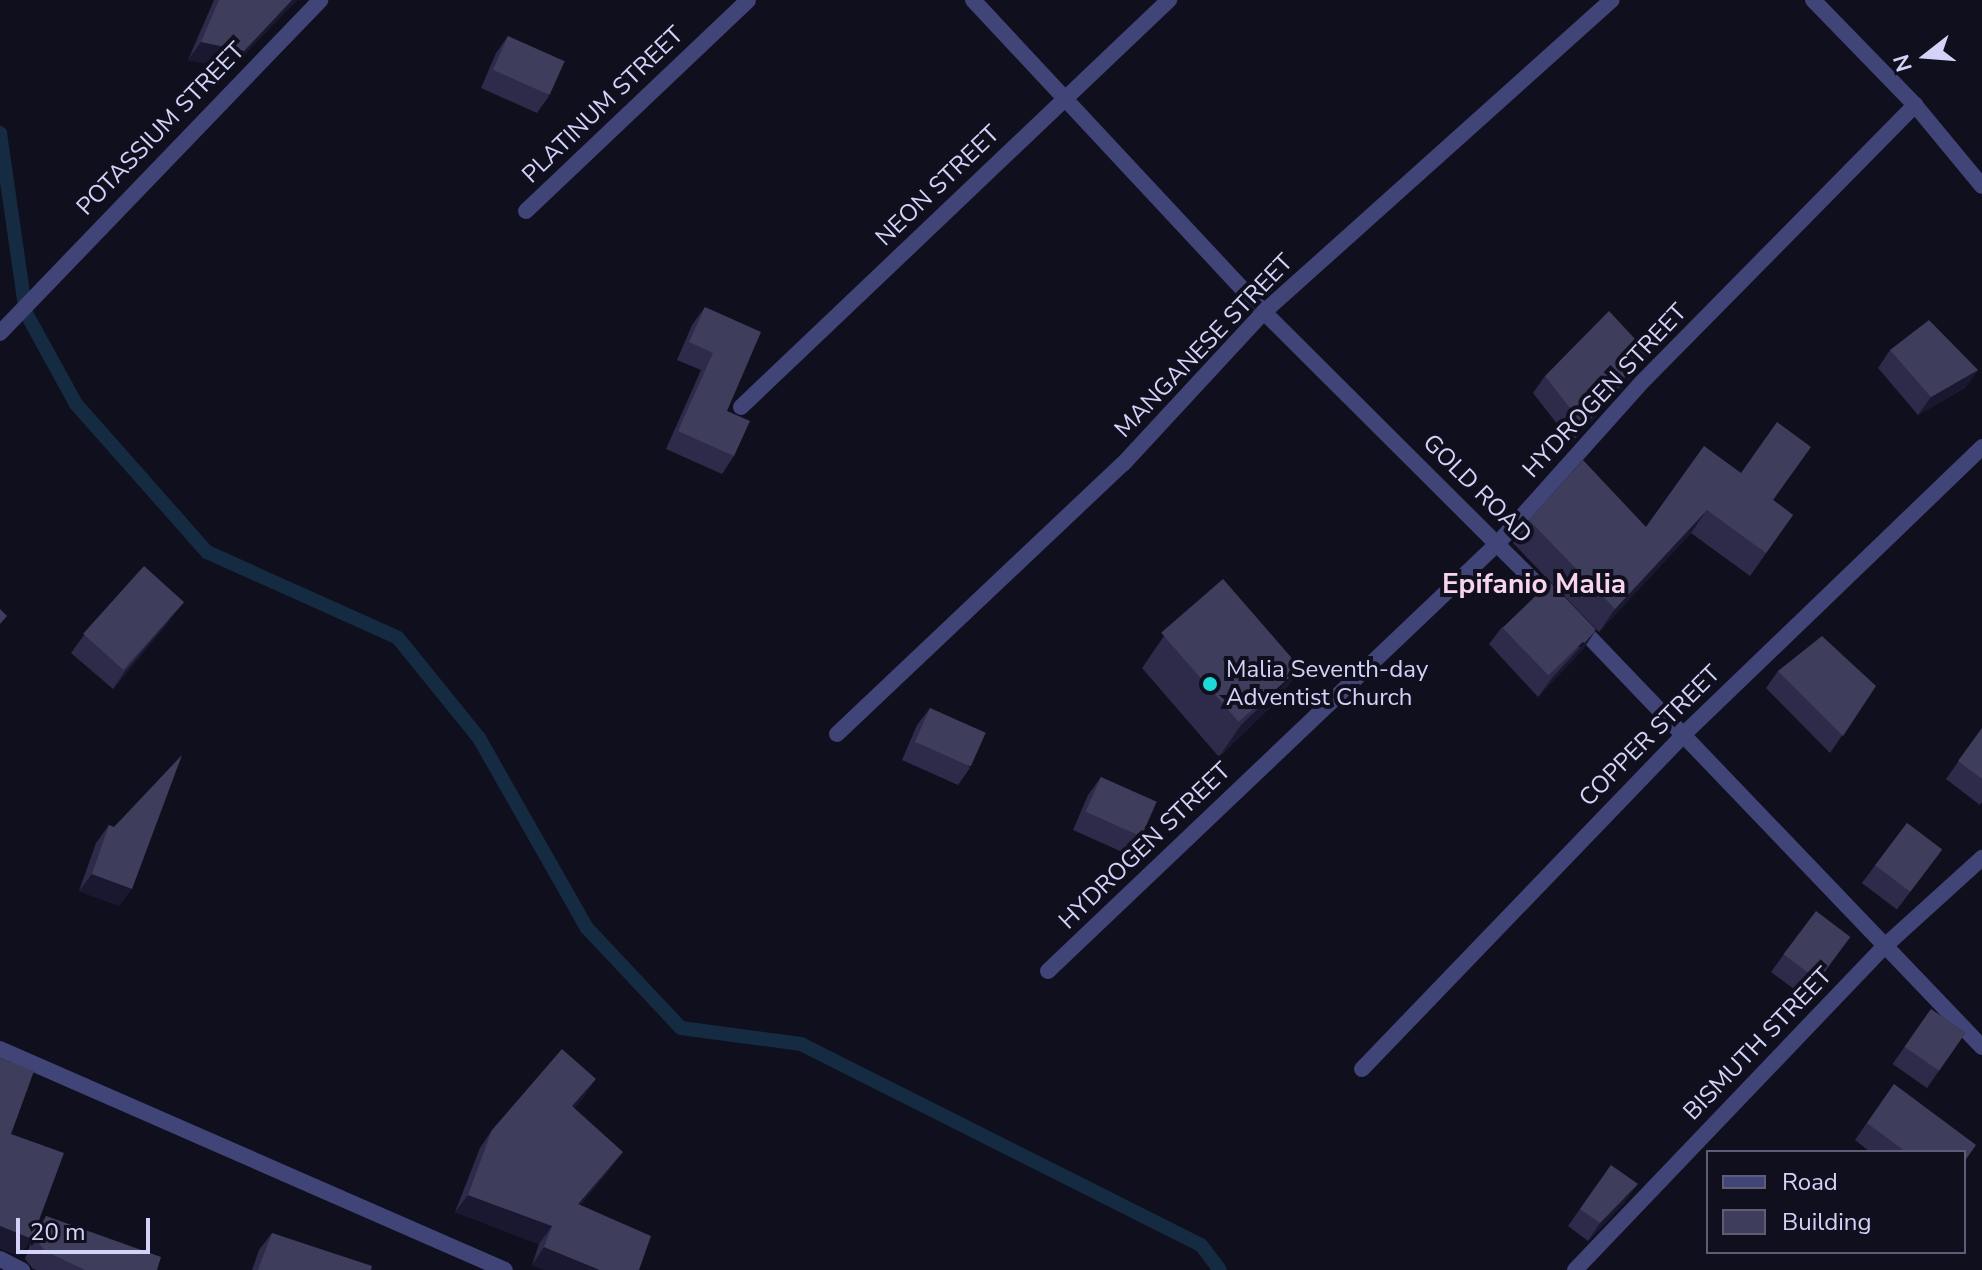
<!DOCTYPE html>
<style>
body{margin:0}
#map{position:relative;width:1982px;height:1270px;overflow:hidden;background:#100f1e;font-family:"Nunito Sans",sans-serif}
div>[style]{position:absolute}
.stream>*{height:14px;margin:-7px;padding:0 7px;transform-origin:7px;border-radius:7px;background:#152b42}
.minor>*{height:16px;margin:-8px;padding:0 8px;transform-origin:8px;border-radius:8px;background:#404477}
.tertiary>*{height:16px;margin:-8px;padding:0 8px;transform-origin:8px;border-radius:8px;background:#404477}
.wall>*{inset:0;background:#2d2b49;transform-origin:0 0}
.shaded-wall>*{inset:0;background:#1a1830}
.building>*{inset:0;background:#3f3d5c;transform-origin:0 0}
.dots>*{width:22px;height:22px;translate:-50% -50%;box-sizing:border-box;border:4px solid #100f1e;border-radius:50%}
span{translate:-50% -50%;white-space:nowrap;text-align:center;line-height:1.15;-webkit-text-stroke:8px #100f1e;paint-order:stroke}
.street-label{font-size:24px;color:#d3d2f9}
.poi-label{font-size:24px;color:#d3d2f9}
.left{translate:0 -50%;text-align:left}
.quarter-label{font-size:28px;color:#f9d4ef;font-weight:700}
.legend{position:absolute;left:1706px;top:1150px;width:260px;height:104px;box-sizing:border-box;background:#100f1e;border:2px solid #5e5d76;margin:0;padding:10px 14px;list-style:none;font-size:24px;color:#d3d2f9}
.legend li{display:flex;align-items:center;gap:16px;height:40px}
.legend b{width:40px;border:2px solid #5e5d76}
.north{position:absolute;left:1886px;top:16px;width:80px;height:80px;-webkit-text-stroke:6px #100f1e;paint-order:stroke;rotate:253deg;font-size:22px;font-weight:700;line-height:32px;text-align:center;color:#d3d2f9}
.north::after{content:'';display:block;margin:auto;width:28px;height:36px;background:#d3d2f9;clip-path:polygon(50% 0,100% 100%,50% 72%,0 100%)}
.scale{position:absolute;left:16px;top:1218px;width:134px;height:36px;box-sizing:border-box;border:4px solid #d3d2f9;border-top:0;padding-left:10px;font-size:24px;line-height:28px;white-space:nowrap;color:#d3d2f9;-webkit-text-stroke:6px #100f1e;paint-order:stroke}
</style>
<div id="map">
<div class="stream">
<div style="left:0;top:133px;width:182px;rotate:81.8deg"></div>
<div style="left:26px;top:313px;width:104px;rotate:61.2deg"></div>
<div style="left:76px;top:404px;width:198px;rotate:48.5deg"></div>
<div style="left:207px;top:552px;width:209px;rotate:24.2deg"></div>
<div style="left:398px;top:638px;width:129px;rotate:51deg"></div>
<div style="left:479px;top:738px;width:219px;rotate:60.4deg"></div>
<div style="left:587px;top:928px;width:137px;rotate:46.8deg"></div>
<div style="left:681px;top:1028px;width:121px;rotate:7.6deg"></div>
<div style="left:801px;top:1044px;width:448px;rotate:26.7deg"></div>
<div style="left:1201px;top:1245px;width:31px;rotate:53deg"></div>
</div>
<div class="minor">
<div style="left:973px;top:0;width:427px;rotate:47deg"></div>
<div style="left:1264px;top:312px;width:414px;rotate:44.9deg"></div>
<div style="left:526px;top:211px;width:306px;rotate:-43.5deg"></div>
<div style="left:0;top:333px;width:462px;rotate:-46.1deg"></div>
<div style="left:741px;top:407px;width:591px;rotate:-43.56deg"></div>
<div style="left:1576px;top:623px;width:587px;rotate:46.24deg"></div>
<div style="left:837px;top:734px;width:393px;rotate:-43.4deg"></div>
<div style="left:1123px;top:464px;width:207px;rotate:-47.2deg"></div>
<div style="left:1264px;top:312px;width:467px;rotate:-41.9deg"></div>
<div style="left:1048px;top:971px;width:621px;rotate:-43.56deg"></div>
<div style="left:1498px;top:543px;width:217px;rotate:-48.2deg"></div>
<div style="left:1643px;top:381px;width:388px;rotate:-45.4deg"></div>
<div style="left:0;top:1049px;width:551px;rotate:23.64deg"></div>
<div style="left:1362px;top:1069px;width:465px;rotate:-46.1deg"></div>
<div style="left:1684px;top:734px;width:414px;rotate:-43.9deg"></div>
<div style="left:0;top:1259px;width:25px;rotate:27deg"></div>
<div style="left:1575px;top:1270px;width:450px;rotate:-46.3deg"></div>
<div style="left:1886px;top:945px;width:130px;rotate:-42.2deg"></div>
</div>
<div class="tertiary">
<div style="left:1813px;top:0;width:146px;rotate:45.8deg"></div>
<div style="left:1915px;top:105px;width:105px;rotate:50.4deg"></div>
</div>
<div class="wall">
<div style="clip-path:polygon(214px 0,297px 0,231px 68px,188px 60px)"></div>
<div style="clip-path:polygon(508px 36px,549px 96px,537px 113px,481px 88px,496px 53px)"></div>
<div style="clip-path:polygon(705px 307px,727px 411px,734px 456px,722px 474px,666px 449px,701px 370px,677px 360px,692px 325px)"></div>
<div style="clip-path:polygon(1890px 350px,1978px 370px,1965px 388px,1918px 415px,1878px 368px)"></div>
<div style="clip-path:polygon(1636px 372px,1572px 443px,1533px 393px,1545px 376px)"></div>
<div style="clip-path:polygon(1704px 446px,1793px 515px,1750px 576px,1691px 533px,1599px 632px,1513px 543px,1529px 520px,1646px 527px)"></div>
<div style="clip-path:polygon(171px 619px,113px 689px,71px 653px,84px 635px)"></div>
<div style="clip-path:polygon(1502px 627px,1584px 648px,1538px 697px,1489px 644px)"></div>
<div style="clip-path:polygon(1164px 636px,1278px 700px,1219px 757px,1142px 668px)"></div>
<div style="clip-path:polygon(1778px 671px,1876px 686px,1830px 753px,1766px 688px)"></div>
<div style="clip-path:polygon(930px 708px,970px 768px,958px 785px,902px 760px,917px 725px)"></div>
<div style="clip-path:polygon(1982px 728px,1982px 802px,1980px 805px,1946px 779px)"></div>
<div style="clip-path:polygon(1101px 777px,1142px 837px,1129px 855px,1073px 830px,1088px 795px)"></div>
<div style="left:1907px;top:823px;width:44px;height:75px;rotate:37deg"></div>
<div style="clip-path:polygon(109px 825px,119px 906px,79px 891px,96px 843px)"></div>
<div style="clip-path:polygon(1850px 937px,1806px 998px,1771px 972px,1784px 954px)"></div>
<div style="left:1931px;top:1009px;width:42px;height:67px;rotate:35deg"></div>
<div style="clip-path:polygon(1894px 1084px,1964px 1152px,1870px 1152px,1855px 1140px)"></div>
<div style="clip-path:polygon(584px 1097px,574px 1108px,610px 1169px,580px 1205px,639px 1270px,545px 1270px,532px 1265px,539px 1244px,455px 1212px,480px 1148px,492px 1130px)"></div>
<div style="clip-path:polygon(1611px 1165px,1625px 1202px,1588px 1241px,1568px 1226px)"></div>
<div style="clip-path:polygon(46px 1216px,157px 1270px,36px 1270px,33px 1269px,25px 1259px,34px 1234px)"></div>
<div style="clip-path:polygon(272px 1233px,371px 1270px,252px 1270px,259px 1250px)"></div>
</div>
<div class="shaded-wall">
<div style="clip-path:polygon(292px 0,297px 0,231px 68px,188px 60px,201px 42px)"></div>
<div style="clip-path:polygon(1649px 354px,1636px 372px,1572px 443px,1584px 426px)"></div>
<div style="clip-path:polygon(1978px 370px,1965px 388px,1918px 415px,1931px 397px)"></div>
<div style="clip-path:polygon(1707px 510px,1691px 533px,1599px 632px,1615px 609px)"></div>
<div style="clip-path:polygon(184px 602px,171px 619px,113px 689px,125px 671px)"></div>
<div style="clip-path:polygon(1596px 630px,1584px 648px,1538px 697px,1551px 679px)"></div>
<div style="clip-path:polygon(1301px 668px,1278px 700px,1219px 757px,1241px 725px)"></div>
<div style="clip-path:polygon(92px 874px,132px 889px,119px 906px,79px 891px)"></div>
<div style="clip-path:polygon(596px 1079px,584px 1097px,560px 1124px,572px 1106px)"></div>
<div style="clip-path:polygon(623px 1152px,610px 1169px,565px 1222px,578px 1204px)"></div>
<div style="clip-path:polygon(1638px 1184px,1625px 1202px,1588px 1241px,1600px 1223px)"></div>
<div style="clip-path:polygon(468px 1195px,552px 1226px,539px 1244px,455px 1212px)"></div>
<div style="clip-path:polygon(0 1226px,32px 1239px,19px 1256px,0 1249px)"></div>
<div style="clip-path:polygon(544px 1247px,600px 1270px,545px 1270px,532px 1265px)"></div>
</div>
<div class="building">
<div style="clip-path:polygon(219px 0,292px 0,244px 51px,201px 42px)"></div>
<div style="left:508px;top:36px;width:62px;height:37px;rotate:24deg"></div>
<div style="clip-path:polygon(705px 307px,761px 332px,727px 411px,750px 421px,734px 456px,678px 431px,713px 353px,689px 342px)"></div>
<div style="clip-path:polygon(1609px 311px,1649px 354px,1584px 426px,1545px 376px)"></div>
<div style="clip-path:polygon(1929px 320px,1978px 370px,1931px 397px,1890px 350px)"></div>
<div style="clip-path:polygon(1777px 422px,1811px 447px,1773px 500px,1793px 515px,1766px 553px,1707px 510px,1615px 609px,1529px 520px,1583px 460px,1646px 527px,1704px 446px,1741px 473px)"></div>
<div style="left:144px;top:566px;width:54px;height:91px;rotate:42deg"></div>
<div style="left:1223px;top:579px;width:118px;height:82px;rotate:49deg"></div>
<div style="left:1550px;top:582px;width:66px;height:66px;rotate:46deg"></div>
<div style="clip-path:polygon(0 609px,7px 616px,0 624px)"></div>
<div style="clip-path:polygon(1822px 636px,1876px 686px,1843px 736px,1778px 671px)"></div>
<div style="left:930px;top:708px;width:61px;height:37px;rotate:24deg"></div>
<div style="clip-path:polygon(1982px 728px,1982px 779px,1958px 761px)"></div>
<div style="clip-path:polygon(182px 755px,132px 889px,92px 874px,109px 825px,114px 827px)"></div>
<div style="left:1101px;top:777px;width:61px;height:38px;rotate:24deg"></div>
<div style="left:1907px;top:823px;width:44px;height:53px;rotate:37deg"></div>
<div style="left:1816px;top:911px;width:43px;height:54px;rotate:37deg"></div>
<div style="left:1931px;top:1009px;width:42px;height:46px;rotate:35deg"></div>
<div style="clip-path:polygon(562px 1049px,596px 1079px,572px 1106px,623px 1152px,578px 1204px,651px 1236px,639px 1270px,600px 1270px,544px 1247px,552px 1226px,468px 1195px,492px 1130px)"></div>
<div style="clip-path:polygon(0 1058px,34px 1071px,11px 1134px,64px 1153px,32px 1239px,0 1226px)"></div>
<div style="clip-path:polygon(1894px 1084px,1976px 1145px,1964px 1162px,1964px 1152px,1906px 1152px,1867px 1123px)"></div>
<div style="clip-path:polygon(1611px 1165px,1638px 1184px,1600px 1223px,1580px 1209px)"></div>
<div style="clip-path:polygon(46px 1216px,161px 1257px,157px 1270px,85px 1270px,45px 1251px,38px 1242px)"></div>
<div style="clip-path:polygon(272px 1233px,372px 1266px,371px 1270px,258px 1270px)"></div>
</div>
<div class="dots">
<div style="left:1210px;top:684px;background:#1ed9d9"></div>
</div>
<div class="street-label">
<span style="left:603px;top:105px;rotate:-44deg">PLATINUM STREET</span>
<span style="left:161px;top:129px;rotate:-46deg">POTASSIUM STREET</span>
<span style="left:938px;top:186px;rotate:-44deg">NEON STREET</span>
<span style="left:1204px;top:346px;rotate:-46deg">MANGANESE STREET</span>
<span style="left:1605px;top:391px;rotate:-47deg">HYDROGEN STREET</span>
<span style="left:1477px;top:489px;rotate:45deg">GOLD ROAD</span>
<span style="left:1650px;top:736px;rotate:-45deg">COPPER STREET</span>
<span style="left:1145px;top:846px;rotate:-44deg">HYDROGEN STREET</span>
<span style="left:1758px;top:1044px;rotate:-46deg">BISMUTH STREET</span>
</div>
<div class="poi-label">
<span class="left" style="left:1226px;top:684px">Malia Seventh-day<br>Adventist Church</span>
</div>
<div class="quarter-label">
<span style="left:1534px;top:584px">Epifanio Malia</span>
</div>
<ul class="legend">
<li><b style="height:10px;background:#404477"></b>Road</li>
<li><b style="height:22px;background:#3f3d5c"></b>Building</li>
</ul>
<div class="north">N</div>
<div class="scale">20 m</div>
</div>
